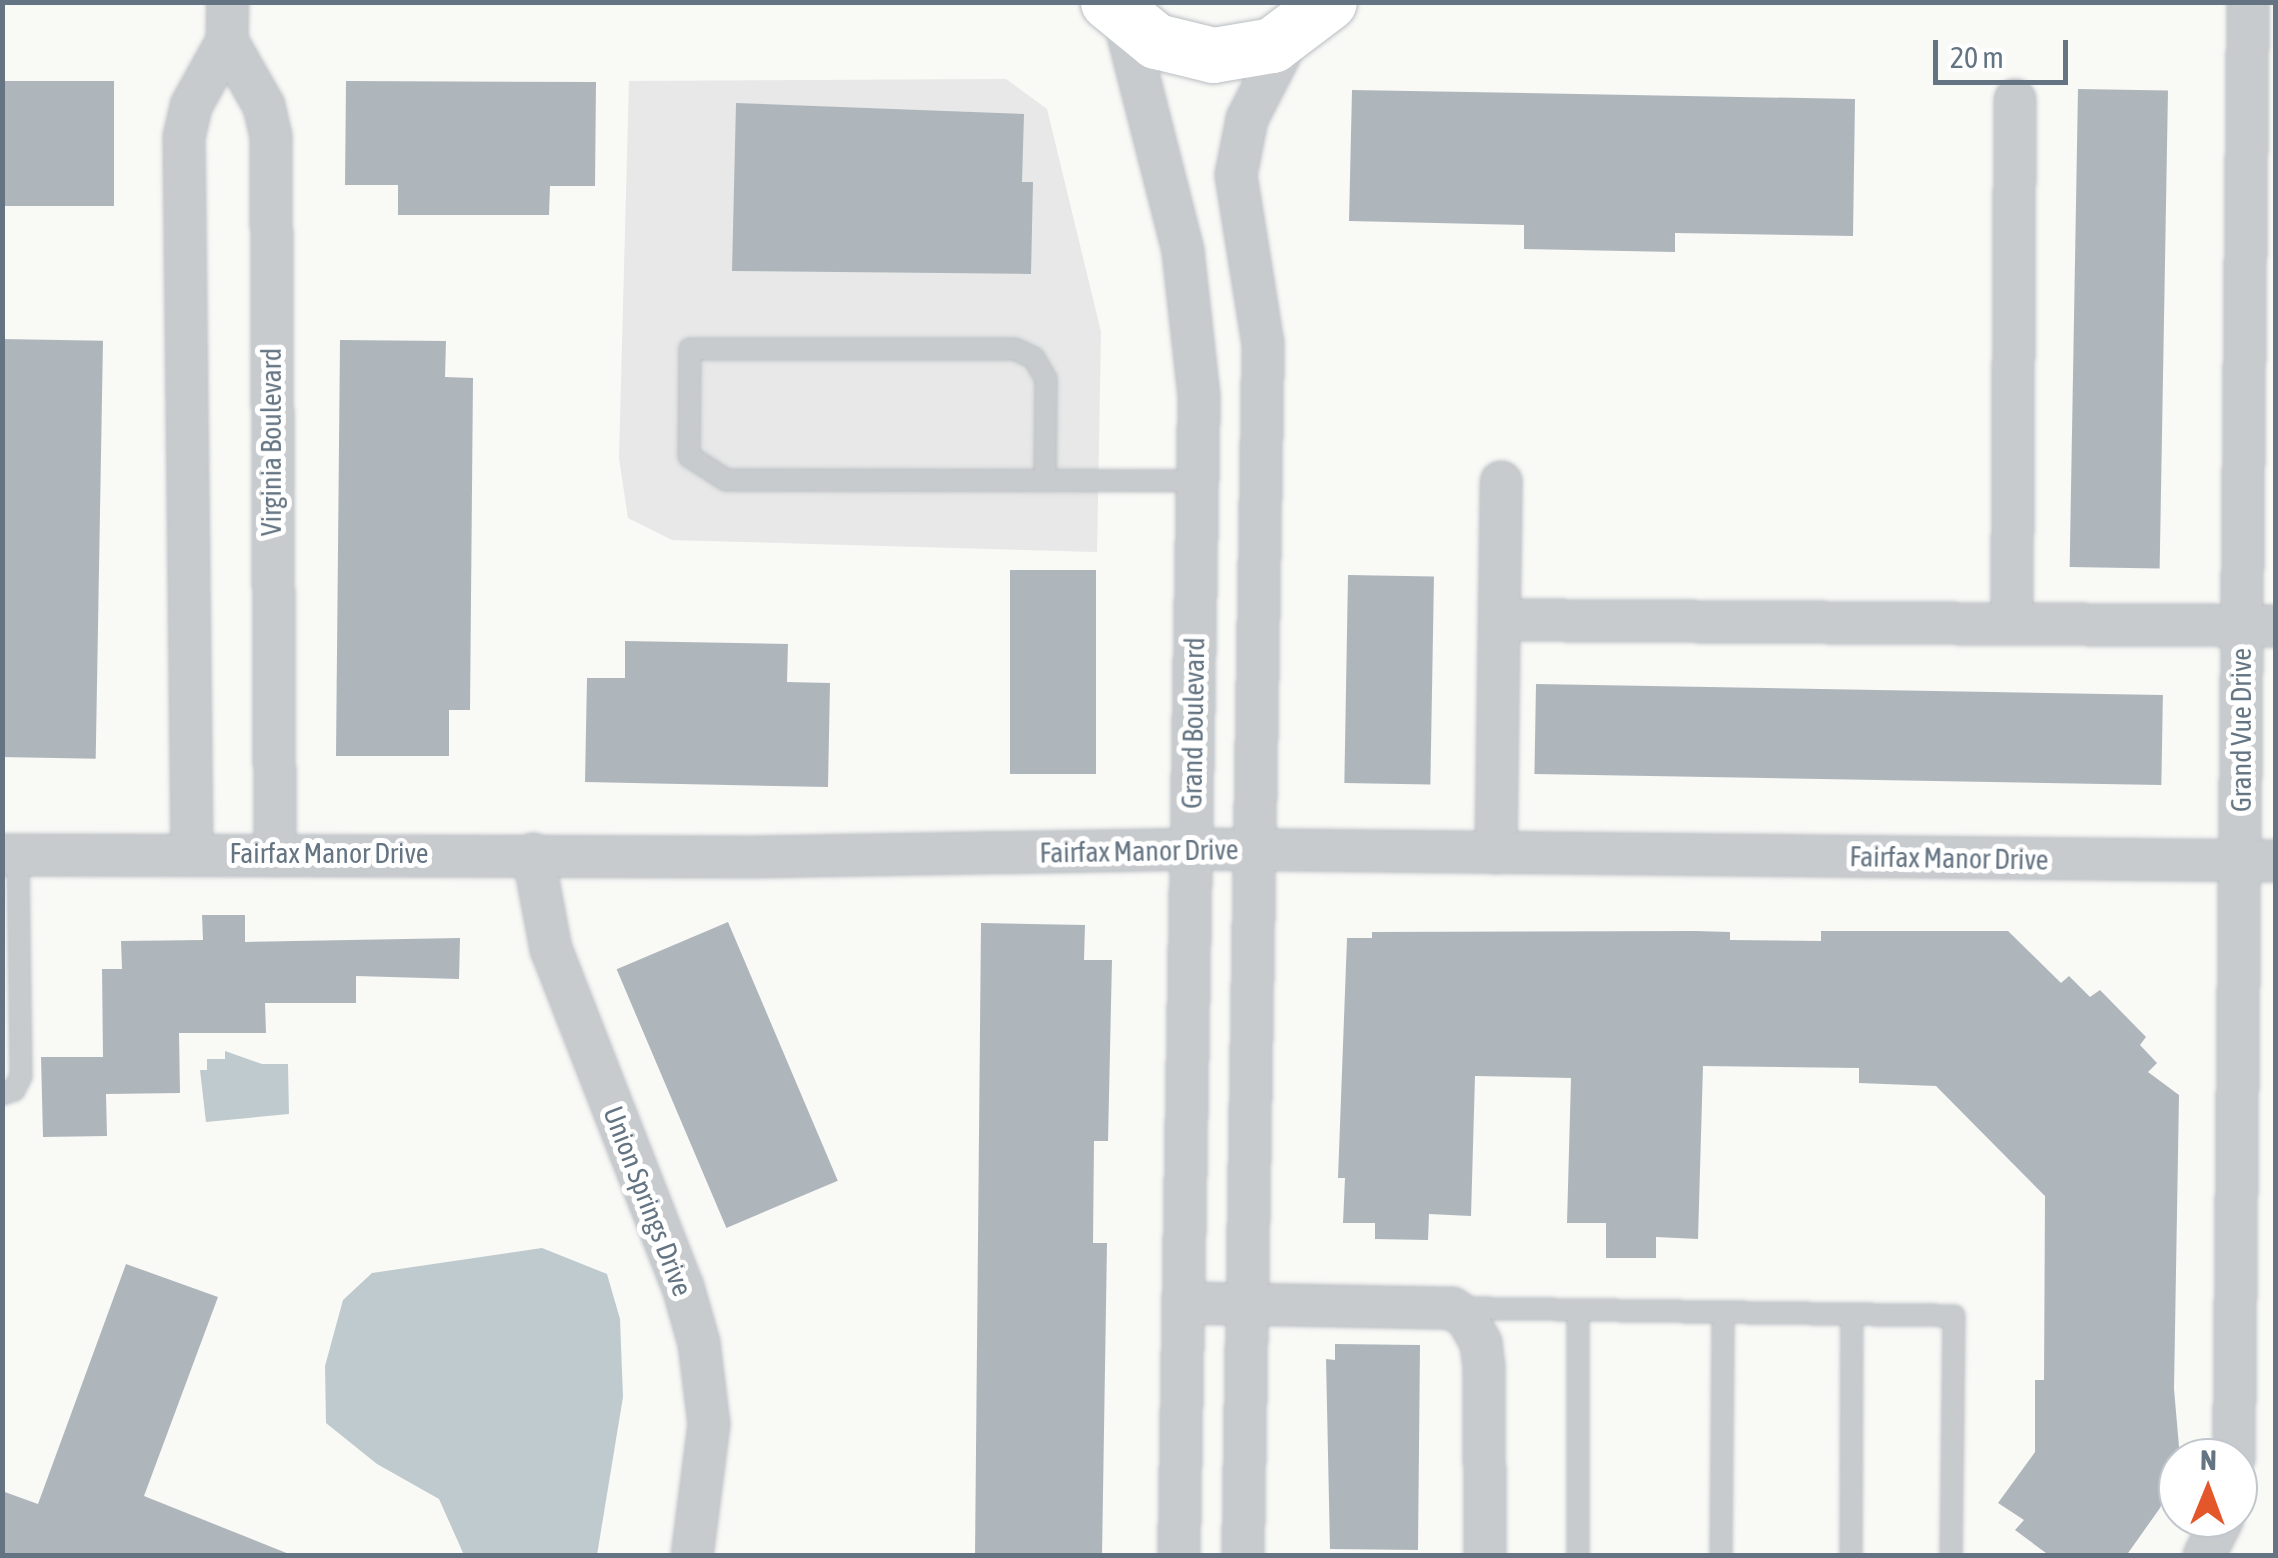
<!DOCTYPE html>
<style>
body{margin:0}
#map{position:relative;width:2278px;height:1558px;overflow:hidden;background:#f9f9f6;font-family:"Asap Condensed",sans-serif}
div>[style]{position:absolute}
.built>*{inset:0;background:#e7e8e7}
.water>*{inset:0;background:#bfcace}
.building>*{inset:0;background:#aeb6bc;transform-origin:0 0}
.roads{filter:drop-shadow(0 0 2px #b9bec3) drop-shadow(0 0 2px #b9bec3)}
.lane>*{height:20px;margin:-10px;padding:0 10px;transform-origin:10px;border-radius:10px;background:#c7cbce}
.street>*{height:40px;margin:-20px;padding:0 20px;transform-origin:20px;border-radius:20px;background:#c7cbce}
.secondary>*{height:55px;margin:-27.5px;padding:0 27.5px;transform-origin:27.5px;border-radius:27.5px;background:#fff}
span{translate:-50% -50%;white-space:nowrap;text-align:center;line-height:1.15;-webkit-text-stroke:10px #fff;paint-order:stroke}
.street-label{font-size:28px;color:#647482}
.frame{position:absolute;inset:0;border:5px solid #647482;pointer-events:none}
.north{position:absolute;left:2158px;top:1438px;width:100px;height:100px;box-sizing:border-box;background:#fff;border:2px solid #c1c7cd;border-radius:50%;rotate:1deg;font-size:28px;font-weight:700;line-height:40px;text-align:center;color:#647482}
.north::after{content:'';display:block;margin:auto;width:35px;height:45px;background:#e4572b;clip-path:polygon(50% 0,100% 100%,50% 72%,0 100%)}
.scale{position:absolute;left:1933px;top:40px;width:135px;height:45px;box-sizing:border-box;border:5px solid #647482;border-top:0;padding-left:12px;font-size:30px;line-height:35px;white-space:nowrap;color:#647482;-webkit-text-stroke:8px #fff;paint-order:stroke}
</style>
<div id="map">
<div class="built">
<div style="clip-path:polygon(1006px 79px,1047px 109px,1101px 332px,1097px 552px,672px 540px,628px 518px,619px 458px,629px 81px)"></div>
</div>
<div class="water">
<div style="clip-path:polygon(225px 1051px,262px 1064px,288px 1064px,289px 1114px,206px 1122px,200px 1070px,207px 1070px,207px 1059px,225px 1059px)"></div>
<div style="clip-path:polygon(542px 1248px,607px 1274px,620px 1319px,623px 1397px,597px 1555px,464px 1555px,439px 1499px,377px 1464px,326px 1423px,325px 1366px,343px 1300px,372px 1273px)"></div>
</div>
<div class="building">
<div style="left:2px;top:81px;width:112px;height:125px"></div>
<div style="clip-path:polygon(346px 81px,596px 82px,595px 186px,550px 186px,549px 215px,398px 215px,398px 185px,345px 185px)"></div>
<div style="left:2078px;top:89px;width:90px;height:478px;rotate:1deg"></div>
<div style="clip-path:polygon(1352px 90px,1855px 99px,1853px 236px,1675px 233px,1675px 252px,1524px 249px,1524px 225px,1349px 221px)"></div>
<div style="clip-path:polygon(736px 103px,1024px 114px,1022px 182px,1033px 182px,1031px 274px,732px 271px)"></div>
<div style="left:2px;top:339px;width:101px;height:418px;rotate:1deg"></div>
<div style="clip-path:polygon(340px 340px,446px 341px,445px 377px,473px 378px,470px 710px,449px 710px,449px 756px,336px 756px)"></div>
<div style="left:1010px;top:570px;width:86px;height:204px"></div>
<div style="left:1348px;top:575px;width:86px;height:208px;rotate:1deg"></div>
<div style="clip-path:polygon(625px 641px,788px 644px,787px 682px,830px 683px,828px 787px,585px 782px,587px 678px,625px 678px)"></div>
<div style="left:1536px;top:684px;width:627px;height:90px;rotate:1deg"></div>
<div style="clip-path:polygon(202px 915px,245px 915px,245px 942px,460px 938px,459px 979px,356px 976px,356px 1003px,265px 1003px,266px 1033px,179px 1033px,180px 1093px,106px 1094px,107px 1136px,43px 1137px,41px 1057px,103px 1057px,102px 969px,122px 969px,121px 941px,203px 940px)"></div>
<div style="left:728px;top:922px;width:281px;height:121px;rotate:67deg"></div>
<div style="clip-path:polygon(981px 923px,1085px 925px,1084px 960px,1112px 960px,1108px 1141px,1094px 1141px,1093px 1243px,1107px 1243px,1102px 1556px,975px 1556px)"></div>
<div style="clip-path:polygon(1695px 931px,1730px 932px,1730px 940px,1821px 941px,1821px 931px,2008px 931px,2061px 983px,2069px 976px,2090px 997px,2100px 990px,2146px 1037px,2140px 1045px,2157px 1063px,2148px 1072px,2179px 1095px,2174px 1389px,2180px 1458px,2160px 1508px,2126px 1556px,2050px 1556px,2015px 1530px,2024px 1520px,1998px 1503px,2035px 1452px,2035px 1380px,2044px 1380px,2045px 1196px,1936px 1086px,1859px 1083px,1859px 1068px,1703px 1066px,1698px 1239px,1656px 1237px,1656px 1258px,1606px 1258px,1606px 1223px,1567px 1223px,1571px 1078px,1475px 1076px,1471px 1216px,1429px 1214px,1428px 1240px,1375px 1239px,1375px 1223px,1343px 1223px,1345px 1178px,1338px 1178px,1347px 938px,1372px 938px,1372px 932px)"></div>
<div style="clip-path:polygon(126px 1264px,218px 1297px,144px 1496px,294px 1556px,2px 1556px,2px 1491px,38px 1504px)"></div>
<div style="clip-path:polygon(1335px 1344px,1420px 1345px,1418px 1550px,1330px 1549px,1326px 1359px,1335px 1360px)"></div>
</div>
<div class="roads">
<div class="lane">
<div style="left:1045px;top:479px;width:100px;rotate:-89.4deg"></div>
<div style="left:1046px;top:379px;width:24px;rotate:-120deg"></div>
<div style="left:1034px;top:358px;width:21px;rotate:-155deg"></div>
<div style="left:1015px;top:349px;width:325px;rotate:180deg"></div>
<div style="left:690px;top:349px;width:107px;rotate:90.5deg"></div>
<div style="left:689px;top:456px;width:44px;rotate:33deg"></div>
<div style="left:726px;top:480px;width:473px;rotate:0.1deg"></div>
<div style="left:2px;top:1094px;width:13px;rotate:-18deg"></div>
<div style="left:14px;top:1090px;width:16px;rotate:-63deg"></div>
<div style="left:21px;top:1076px;width:221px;rotate:-90.8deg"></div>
<div style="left:1459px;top:1308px;width:495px;rotate:0.9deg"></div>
<div style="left:1954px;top:1316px;width:240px;rotate:90.7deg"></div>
<div style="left:1578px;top:1556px;width:246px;rotate:-90deg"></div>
<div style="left:1721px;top:1556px;width:244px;rotate:-89.5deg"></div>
<div style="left:1851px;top:1556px;width:242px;rotate:-89.8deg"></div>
</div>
<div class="street">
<div style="left:1124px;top:19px;width:239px;rotate:75.7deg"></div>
<div style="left:1183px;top:251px;width:147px;rotate:83.7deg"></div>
<div style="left:1199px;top:397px;width:1159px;rotate:90.99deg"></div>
<div style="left:227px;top:41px;width:75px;rotate:60.4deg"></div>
<div style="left:264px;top:106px;width:32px;rotate:77deg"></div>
<div style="left:271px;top:137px;width:717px;rotate:89.68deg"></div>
<div style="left:1500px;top:620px;width:776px;rotate:0.44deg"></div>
<div style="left:2012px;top:624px;width:524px;rotate:-89.67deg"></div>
<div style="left:192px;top:853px;width:716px;rotate:-90.64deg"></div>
<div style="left:184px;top:137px;width:32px;rotate:-77deg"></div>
<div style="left:191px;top:106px;width:74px;rotate:-61deg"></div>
<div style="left:227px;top:41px;width:39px;rotate:-89deg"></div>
<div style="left:1496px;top:853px;width:371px;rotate:-89.2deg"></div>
<div style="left:533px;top:854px;width:97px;rotate:79.3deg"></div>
<div style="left:551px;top:949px;width:363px;rotate:68.7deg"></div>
<div style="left:683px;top:1287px;width:58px;rotate:74.1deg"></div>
<div style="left:699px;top:1343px;width:82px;rotate:83deg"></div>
<div style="left:709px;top:1424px;width:133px;rotate:97.3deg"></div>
<div style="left:2px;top:855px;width:750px;rotate:0.15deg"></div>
<div style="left:752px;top:857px;width:438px;rotate:-1deg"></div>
<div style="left:1190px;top:849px;width:1086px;rotate:0.63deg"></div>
<div style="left:1183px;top:1303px;width:269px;rotate:1.1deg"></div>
<div style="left:1452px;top:1308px;width:18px;rotate:34deg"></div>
<div style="left:1467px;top:1318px;width:29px;rotate:61deg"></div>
<div style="left:1481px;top:1343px;width:24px;rotate:83deg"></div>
<div style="left:1484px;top:1367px;width:189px;rotate:89.7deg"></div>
<div style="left:2234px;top:1458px;width:1456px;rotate:-89.45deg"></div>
<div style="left:1243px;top:1556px;width:1212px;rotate:-89.05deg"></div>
<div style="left:1263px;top:344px;width:171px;rotate:-99.1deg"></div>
<div style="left:1236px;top:175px;width:57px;rotate:-78.9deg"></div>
<div style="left:1247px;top:119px;width:92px;rotate:-62.9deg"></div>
<div style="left:2204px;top:1556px;width:42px;rotate:-63.4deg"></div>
</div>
<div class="secondary">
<div style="left:1108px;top:2px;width:62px;rotate:39.1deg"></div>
<div style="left:1156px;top:41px;width:59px;rotate:13.8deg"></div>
<div style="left:1213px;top:55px;width:60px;rotate:-9.6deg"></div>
<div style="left:1272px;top:45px;width:71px;rotate:-37deg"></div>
</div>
</div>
<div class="street-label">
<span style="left:271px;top:442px;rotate:-90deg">Virginia Boulevard</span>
<span style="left:1193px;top:723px;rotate:-89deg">Grand Boulevard</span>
<span style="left:2241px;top:730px;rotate:-90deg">Grand Vue Drive</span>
<span style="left:1139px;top:851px;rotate:-1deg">Fairfax Manor Drive</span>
<span style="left:329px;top:853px">Fairfax Manor Drive</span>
<span style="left:1949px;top:858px;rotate:1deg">Fairfax Manor Drive</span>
<span style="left:648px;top:1201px;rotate:69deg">Union Springs Drive</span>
</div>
<div class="frame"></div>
<div class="north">N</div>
<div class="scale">20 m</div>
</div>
